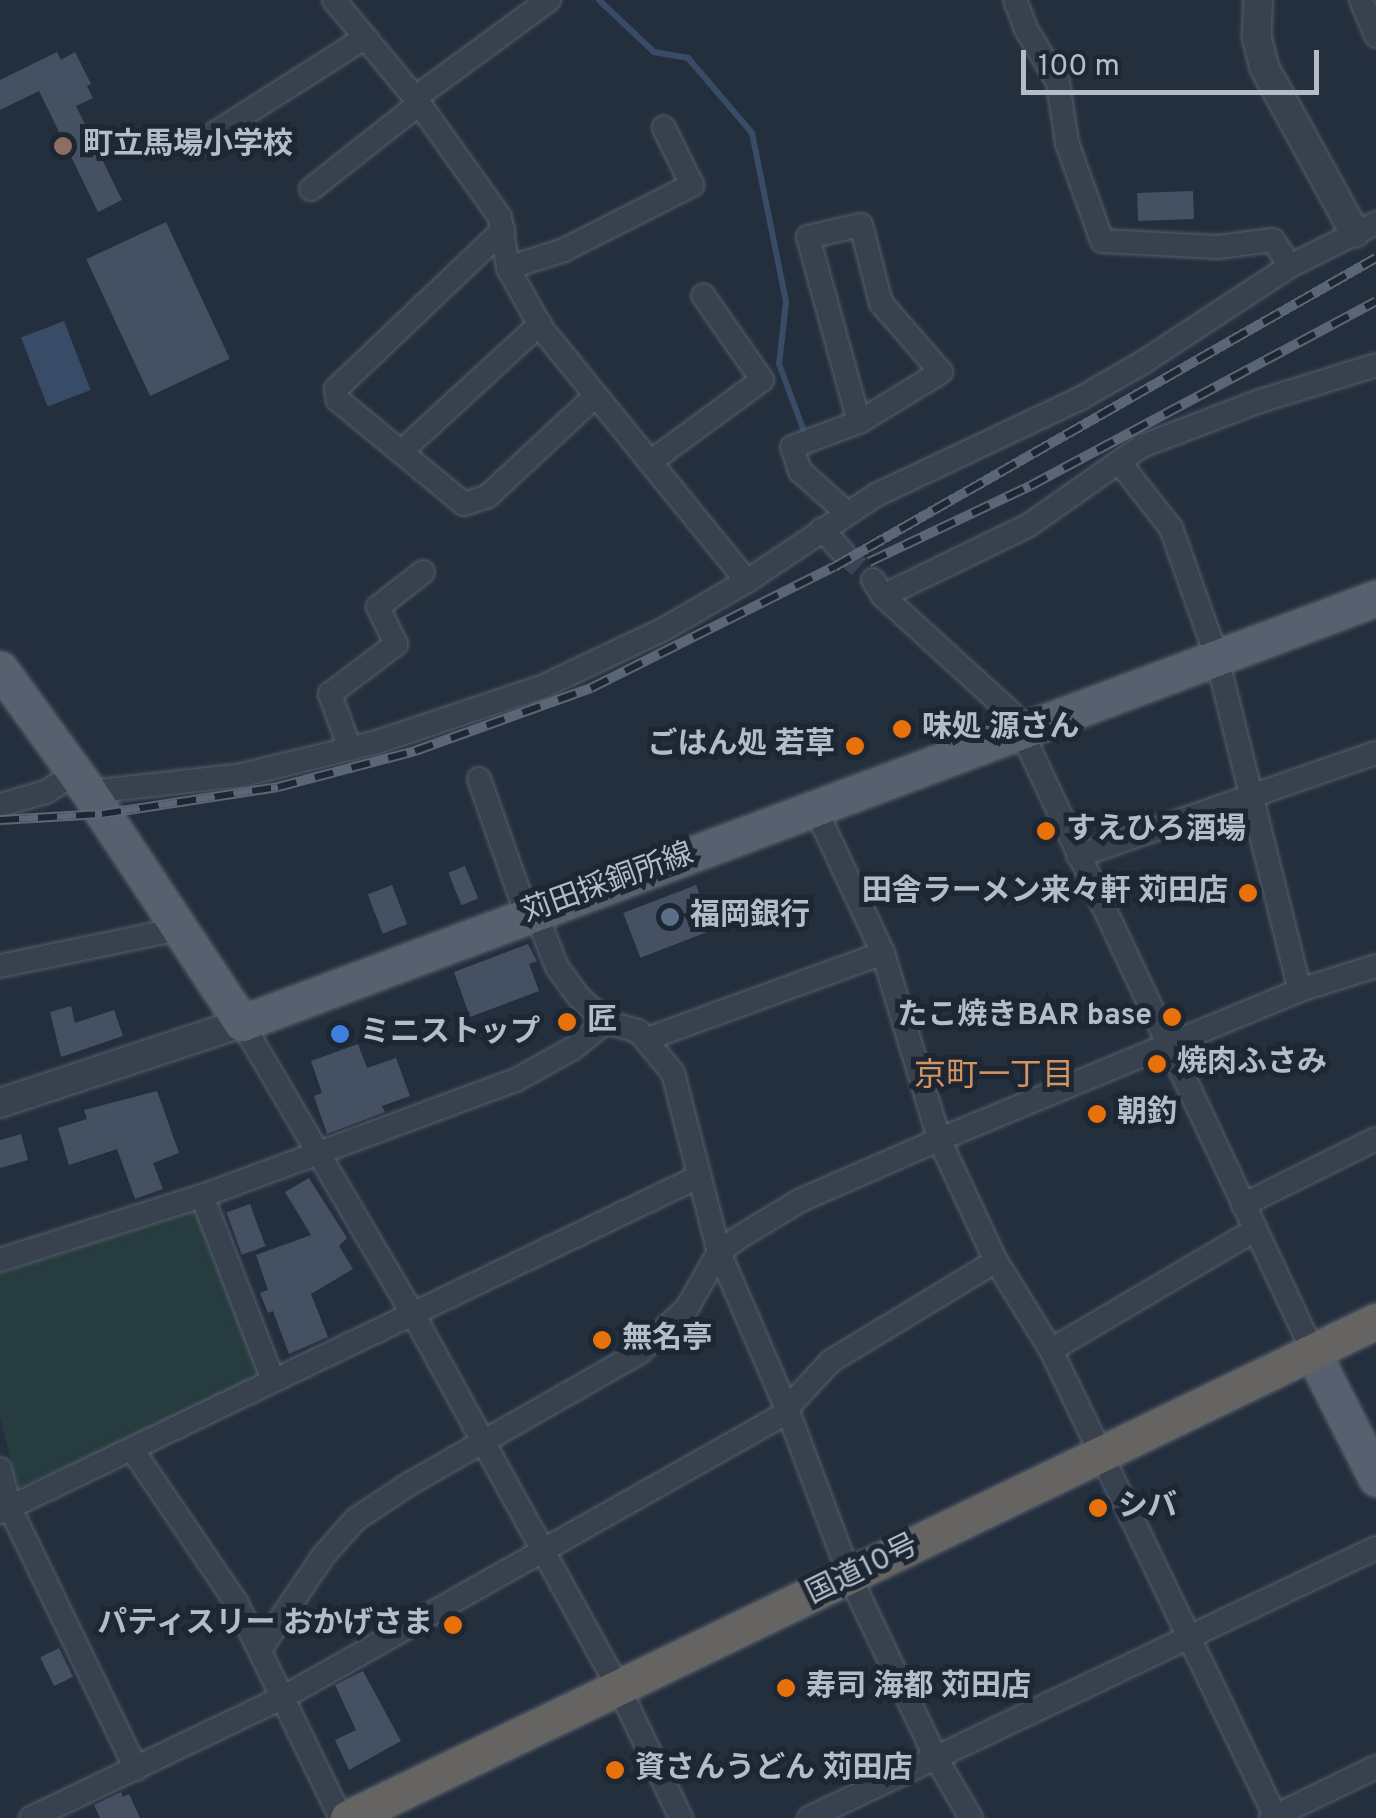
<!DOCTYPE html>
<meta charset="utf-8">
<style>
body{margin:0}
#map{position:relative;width:1376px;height:1818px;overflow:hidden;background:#242f3e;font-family:Overpass,"Noto Sans JP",sans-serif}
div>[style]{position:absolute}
.green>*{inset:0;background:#263c3f}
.water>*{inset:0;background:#394c67;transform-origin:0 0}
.stream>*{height:6px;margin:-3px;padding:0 3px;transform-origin:3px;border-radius:3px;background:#394c67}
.building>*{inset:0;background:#455162;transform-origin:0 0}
.minor-tunnel>*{height:22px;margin-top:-11px;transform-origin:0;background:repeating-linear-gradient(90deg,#3a4453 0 22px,transparent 0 33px)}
.roads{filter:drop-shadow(0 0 2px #565f6c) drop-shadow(0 0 2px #565f6c)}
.minor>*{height:22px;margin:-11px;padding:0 11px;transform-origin:11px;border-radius:11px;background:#38414e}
.tertiary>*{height:28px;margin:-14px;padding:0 14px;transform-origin:14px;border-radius:14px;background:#38414e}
.primary>*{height:35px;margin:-17.5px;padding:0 17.5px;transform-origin:17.5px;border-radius:17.5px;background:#56606e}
.trunk>*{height:35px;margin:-17.5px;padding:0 17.5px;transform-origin:17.5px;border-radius:17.5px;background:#656462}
.rail>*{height:10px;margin-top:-5px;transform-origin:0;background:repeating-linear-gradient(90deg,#1d2633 0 19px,#5a6575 0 38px);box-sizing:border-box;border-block:2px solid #5a6575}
.dots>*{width:28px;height:28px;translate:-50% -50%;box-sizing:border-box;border:5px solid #1d2633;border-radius:50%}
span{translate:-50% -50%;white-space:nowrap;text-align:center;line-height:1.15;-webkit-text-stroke:10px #1d2633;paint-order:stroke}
.poi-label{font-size:30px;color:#b4bcc9;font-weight:700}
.left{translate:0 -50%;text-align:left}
.right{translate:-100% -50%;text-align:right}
.street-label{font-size:30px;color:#b4bcc9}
.neighbourhood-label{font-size:32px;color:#d59563}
.scale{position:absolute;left:1021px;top:50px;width:298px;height:45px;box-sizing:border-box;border:5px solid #b4bcc9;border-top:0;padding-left:12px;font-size:30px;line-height:35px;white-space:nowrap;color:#b4bcc9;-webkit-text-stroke:8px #1d2633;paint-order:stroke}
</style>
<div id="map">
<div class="green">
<div style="clip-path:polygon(197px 1210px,263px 1378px,18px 1488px,0 1418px,0 1273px)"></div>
</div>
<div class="water">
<div style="left:64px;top:321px;width:74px;height:46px;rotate:69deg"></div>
</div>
<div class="stream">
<div style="left:599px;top:0;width:76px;rotate:43.4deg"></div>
<div style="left:654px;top:52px;width:35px;rotate:10deg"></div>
<div style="left:688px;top:58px;width:99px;rotate:49.5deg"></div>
<div style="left:752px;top:133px;width:172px;rotate:78.6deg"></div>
<div style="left:786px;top:302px;width:62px;rotate:96.4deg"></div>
<div style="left:779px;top:364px;width:75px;rotate:69.6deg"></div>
</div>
<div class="building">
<div style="clip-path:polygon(57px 52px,61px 60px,75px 52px,91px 84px,87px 86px,93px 98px,76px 106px,122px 200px,98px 212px,39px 91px,0 110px,0 80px)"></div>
<div style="left:1193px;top:191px;width:28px;height:56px;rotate:88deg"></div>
<div style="left:166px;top:222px;width:151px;height:88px;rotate:65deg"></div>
<div style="left:465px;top:866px;width:35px;height:18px;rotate:68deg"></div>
<div style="left:392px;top:885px;width:42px;height:26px;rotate:69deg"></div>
<div style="left:696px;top:885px;width:48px;height:78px;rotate:69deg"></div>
<div style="clip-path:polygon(528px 944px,537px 961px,529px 964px,539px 991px,470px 1017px,454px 972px)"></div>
<div style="clip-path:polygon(71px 1006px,75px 1023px,114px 1010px,123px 1036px,61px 1057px,50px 1012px)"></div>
<div style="clip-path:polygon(358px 1044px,367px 1068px,396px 1058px,410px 1096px,382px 1106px,385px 1112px,327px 1134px,314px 1096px,322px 1093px,311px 1061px)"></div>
<div style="clip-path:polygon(157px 1091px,179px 1153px,153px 1163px,163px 1189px,135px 1199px,117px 1149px,69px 1165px,58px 1128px,87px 1119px,84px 1110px)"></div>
<div style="clip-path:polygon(21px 1134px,28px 1160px,0 1168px,0 1140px)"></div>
<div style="clip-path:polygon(309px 1178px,347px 1238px,339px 1246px,353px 1269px,311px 1294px,328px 1337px,289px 1354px,273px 1311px,268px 1313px,260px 1293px,268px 1290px,256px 1255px,311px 1235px,285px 1192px)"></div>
<div style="left:250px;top:1204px;width:45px;height:25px;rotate:70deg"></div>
<div style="left:59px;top:1648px;width:32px;height:21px;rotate:64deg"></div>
<div style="clip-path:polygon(363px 1671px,401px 1741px,349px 1770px,335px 1740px,356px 1730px,335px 1685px)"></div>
<div style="clip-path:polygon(121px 1792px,123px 1797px,129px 1794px,140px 1818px,100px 1818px,94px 1805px)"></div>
</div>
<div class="minor-tunnel">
<div style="left:843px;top:552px;width:41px;rotate:43deg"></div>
</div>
<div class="roads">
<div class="minor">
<div style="left:334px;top:0;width:127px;rotate:50.4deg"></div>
<div style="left:415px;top:98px;width:146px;rotate:54.5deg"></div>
<div style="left:500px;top:217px;width:52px;rotate:81.1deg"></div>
<div style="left:508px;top:268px;width:70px;rotate:60.9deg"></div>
<div style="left:542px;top:329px;width:325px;rotate:50.9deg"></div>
<div style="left:1015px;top:0;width:31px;rotate:69deg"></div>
<div style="left:1026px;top:29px;width:62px;rotate:58.9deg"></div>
<div style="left:1058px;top:82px;width:62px;rotate:81.6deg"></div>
<div style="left:1067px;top:143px;width:104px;rotate:70.3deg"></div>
<div style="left:1102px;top:241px;width:116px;rotate:3deg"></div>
<div style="left:1218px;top:247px;width:55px;rotate:-7.3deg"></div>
<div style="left:1273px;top:240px;width:31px;rotate:57deg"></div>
<div style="left:1361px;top:0;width:39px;rotate:67deg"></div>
<div style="left:415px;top:98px;width:166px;rotate:-36.2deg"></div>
<div style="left:198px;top:144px;width:196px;rotate:-32.5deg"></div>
<div style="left:311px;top:189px;width:137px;rotate:-38.2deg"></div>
<div style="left:508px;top:268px;width:59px;rotate:-17.8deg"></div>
<div style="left:564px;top:250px;width:144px;rotate:-26.9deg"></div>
<div style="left:692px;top:185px;width:64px;rotate:-116.2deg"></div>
<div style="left:540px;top:324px;width:189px;rotate:137.4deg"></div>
<div style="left:401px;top:452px;width:82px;rotate:39.5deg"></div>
<div style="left:464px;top:504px;width:25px;rotate:-18deg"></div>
<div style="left:488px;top:496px;width:145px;rotate:-43deg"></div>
<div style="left:401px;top:452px;width:82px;rotate:-140.5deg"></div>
<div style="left:338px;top:400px;width:11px;rotate:-100deg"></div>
<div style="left:336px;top:389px;width:231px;rotate:-43.6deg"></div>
<div style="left:653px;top:460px;width:135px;rotate:-36.3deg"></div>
<div style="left:762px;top:380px;width:103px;rotate:-124.8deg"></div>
<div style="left:1120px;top:463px;width:83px;rotate:51.9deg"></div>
<div style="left:1171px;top:528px;width:138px;rotate:70.5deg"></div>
<div style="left:1217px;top:658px;width:342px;rotate:76deg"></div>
<div style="left:847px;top:513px;width:63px;rotate:-138.2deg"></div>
<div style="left:800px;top:471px;width:25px;rotate:-108deg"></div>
<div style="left:792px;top:447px;width:72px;rotate:-20.5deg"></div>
<div style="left:859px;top:422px;width:192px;rotate:-105.4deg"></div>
<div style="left:808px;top:237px;width:54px;rotate:-12.8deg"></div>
<div style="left:861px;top:225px;width:81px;rotate:75.6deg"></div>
<div style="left:881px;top:303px;width:91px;rotate:49deg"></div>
<div style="left:941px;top:372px;width:96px;rotate:148.6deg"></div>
<div style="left:822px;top:529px;width:31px;rotate:48deg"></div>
<div style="left:873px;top:580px;width:19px;rotate:58deg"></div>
<div style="left:883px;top:596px;width:172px;rotate:42.4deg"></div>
<div style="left:1010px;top:712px;width:20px;rotate:60deg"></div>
<div style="left:1020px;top:729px;width:697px;rotate:64.79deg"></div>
<div style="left:883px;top:596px;width:162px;rotate:-25.9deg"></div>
<div style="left:1029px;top:525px;width:138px;rotate:-35deg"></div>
<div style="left:1142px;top:446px;width:126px;rotate:-20.9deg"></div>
<div style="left:1260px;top:401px;width:121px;rotate:-17.2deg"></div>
<div style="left:350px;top:749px;width:59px;rotate:-110deg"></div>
<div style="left:330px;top:694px;width:83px;rotate:-37.1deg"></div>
<div style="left:396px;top:644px;width:41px;rotate:-115.9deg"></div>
<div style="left:378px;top:607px;width:57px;rotate:-37.9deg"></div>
<div style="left:479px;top:779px;width:144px;rotate:70.6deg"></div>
<div style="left:89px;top:792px;width:154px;rotate:-6.3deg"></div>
<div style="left:242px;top:775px;width:139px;rotate:-13.7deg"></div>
<div style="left:377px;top:742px;width:176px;rotate:-18.5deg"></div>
<div style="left:544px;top:686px;width:135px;rotate:-25.4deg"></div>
<div style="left:666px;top:628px;width:94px;rotate:-30.1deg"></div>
<div style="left:747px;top:581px;width:155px;rotate:-33.7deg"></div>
<div style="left:876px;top:495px;width:225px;rotate:-25.3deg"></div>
<div style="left:1079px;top:399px;width:73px;rotate:-29.7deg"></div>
<div style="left:1142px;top:363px;width:177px;rotate:-33.2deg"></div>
<div style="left:1290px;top:266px;width:96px;rotate:-26.6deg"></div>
<div style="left:0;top:805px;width:48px;rotate:-15.8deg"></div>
<div style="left:46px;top:792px;width:33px;rotate:-33deg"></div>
<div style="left:815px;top:808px;width:160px;rotate:64.9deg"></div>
<div style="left:883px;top:953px;width:194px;rotate:73.2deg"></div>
<div style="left:939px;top:1139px;width:135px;rotate:65deg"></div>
<div style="left:996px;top:1261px;width:105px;rotate:58.3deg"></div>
<div style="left:1051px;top:1350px;width:519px;rotate:64.32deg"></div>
<div style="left:1078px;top:856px;width:315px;rotate:-19.1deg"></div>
<div style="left:535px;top:911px;width:60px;rotate:68.6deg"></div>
<div style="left:557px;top:967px;width:37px;rotate:54deg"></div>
<div style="left:579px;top:997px;width:37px;rotate:43deg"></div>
<div style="left:606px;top:1022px;width:33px;rotate:16deg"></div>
<div style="left:638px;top:1031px;width:55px;rotate:50.2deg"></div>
<div style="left:673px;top:1073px;width:185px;rotate:75.6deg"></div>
<div style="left:719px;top:1252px;width:171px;rotate:66.6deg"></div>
<div style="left:787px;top:1409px;width:179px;rotate:69.4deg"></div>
<div style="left:850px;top:1577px;width:200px;rotate:64.6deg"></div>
<div style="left:936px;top:1758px;width:69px;rotate:59.7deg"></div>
<div style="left:0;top:966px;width:183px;rotate:-11.7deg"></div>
<div style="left:242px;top:1023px;width:338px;rotate:59.6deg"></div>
<div style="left:413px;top:1314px;width:427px;rotate:61.2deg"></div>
<div style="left:619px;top:1688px;width:144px;rotate:64.5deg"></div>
<div style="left:647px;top:1039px;width:251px;rotate:-20deg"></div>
<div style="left:202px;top:1196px;width:197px;rotate:68.9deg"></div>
<div style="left:1243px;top:1205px;width:148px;rotate:-26.4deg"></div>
<div style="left:0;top:1260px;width:212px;rotate:-17.6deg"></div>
<div style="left:202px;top:1196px;width:335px;rotate:-20.3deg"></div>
<div style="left:516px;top:1080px;width:64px;rotate:-29deg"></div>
<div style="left:572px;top:1049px;width:43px;rotate:-38.5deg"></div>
<div style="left:1051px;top:1350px;width:237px;rotate:-30.5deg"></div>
<div style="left:132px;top:1449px;width:185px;rotate:55.8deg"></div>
<div style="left:236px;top:1602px;width:240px;rotate:64.1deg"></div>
<div style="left:0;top:1469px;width:40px;rotate:75.6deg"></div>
<div style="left:10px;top:1508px;width:290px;rotate:64.2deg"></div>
<div style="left:0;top:1512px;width:774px;rotate:-25.64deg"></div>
<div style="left:261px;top:1648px;width:112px;rotate:-55.9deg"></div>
<div style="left:324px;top:1555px;width:48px;rotate:-48.4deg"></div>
<div style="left:356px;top:1519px;width:64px;rotate:-33.4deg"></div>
<div style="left:409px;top:1484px;width:265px;rotate:-29.7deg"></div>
<div style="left:639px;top:1353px;width:66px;rotate:-43.2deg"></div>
<div style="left:687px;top:1308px;width:64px;rotate:-60.3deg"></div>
<div style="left:719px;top:1252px;width:24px;rotate:-36deg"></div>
<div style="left:738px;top:1238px;width:71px;rotate:-31.2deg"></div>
<div style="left:799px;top:1201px;width:144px;rotate:-23.7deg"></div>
<div style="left:931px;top:1143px;width:399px;rotate:-22.5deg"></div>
<div style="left:1300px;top:990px;width:80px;rotate:-17.5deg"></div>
<div style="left:31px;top:1818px;width:280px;rotate:-25.6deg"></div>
<div style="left:284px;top:1697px;width:569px;rotate:-29.49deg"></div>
<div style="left:779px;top:1417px;width:76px;rotate:-47.1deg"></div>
<div style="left:831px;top:1361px;width:193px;rotate:-31.2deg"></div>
<div style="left:809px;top:1818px;width:628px;rotate:-25.46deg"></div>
<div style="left:1271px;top:1818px;width:117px;rotate:-25.9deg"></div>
</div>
<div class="tertiary">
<div style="left:1258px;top:0;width:38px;rotate:92deg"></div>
<div style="left:1257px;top:38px;width:30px;rotate:76deg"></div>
<div style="left:1264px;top:67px;width:189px;rotate:61.3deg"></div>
<div style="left:0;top:1103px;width:255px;rotate:-18.3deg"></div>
</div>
<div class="primary">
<div style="left:0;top:669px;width:152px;rotate:54.1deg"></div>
<div style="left:89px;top:792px;width:277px;rotate:56.5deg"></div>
<div style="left:242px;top:1023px;width:1211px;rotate:-20.54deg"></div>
<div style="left:1323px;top:1373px;width:118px;rotate:63.2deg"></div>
</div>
<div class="trunk">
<div style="left:348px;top:1818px;width:1142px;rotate:-25.8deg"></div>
</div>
</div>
<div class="rail">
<div style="left:869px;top:562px;width:178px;rotate:-25.3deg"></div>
<div style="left:1030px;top:486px;width:392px;rotate:-28.1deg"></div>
<div style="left:0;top:820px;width:102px;rotate:-3.4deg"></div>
<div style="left:102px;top:814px;width:178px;rotate:-8.7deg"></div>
<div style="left:278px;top:787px;width:142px;rotate:-14.7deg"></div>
<div style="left:415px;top:751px;width:187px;rotate:-19.7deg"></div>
<div style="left:591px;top:688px;width:271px;rotate:-26.5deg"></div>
<div style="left:834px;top:567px;width:624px;rotate:-29.69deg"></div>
</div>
<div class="dots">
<div style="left:63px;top:146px;background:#8d6e63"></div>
<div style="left:902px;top:729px;background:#e8710a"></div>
<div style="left:855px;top:746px;background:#e8710a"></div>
<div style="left:1046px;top:831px;background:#e8710a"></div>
<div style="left:1248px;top:893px;background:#e8710a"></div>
<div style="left:670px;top:917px;background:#5c6f8a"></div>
<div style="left:1172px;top:1017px;background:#e8710a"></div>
<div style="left:567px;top:1022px;background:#e8710a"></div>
<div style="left:340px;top:1034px;background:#3f7fe0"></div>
<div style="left:1157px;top:1064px;background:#e8710a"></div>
<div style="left:1097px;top:1114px;background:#e8710a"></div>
<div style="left:602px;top:1340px;background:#e8710a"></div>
<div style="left:1098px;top:1508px;background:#e8710a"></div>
<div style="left:453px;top:1625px;background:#e8710a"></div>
<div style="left:786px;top:1688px;background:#e8710a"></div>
<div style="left:615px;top:1770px;background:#e8710a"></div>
</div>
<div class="poi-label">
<span class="left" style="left:83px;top:146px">町立馬場小学校</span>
<span class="left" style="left:922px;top:729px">味処 源さん</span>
<span class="right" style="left:835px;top:746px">ごはん処 若草</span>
<span class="left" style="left:1066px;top:831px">すえひろ酒場</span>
<span class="right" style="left:1228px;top:893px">田舎ラーメン来々軒 苅田店</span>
<span class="left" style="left:690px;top:917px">福岡銀行</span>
<span class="right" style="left:1152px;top:1017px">たこ焼きBAR base</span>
<span class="left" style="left:587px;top:1022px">匠</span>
<span class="left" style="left:360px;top:1034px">ミニストップ</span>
<span class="left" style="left:1177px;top:1064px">焼肉ふさみ</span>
<span class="left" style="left:1117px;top:1114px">朝釣</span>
<span class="left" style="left:622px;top:1340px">無名亭</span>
<span class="left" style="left:1118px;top:1508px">シバ</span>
<span class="right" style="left:433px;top:1625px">パティスリー おかげさま</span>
<span class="left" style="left:806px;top:1688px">寿司 海都 苅田店</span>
<span class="left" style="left:635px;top:1770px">資さんうどん 苅田店</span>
</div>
<div class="street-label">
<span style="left:608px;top:885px;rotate:-20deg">苅田採銅所線</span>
<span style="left:863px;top:1571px;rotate:-26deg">国道10号</span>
</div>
<div class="neighbourhood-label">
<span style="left:994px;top:1077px">京町一丁目</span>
</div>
<div class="scale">100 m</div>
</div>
